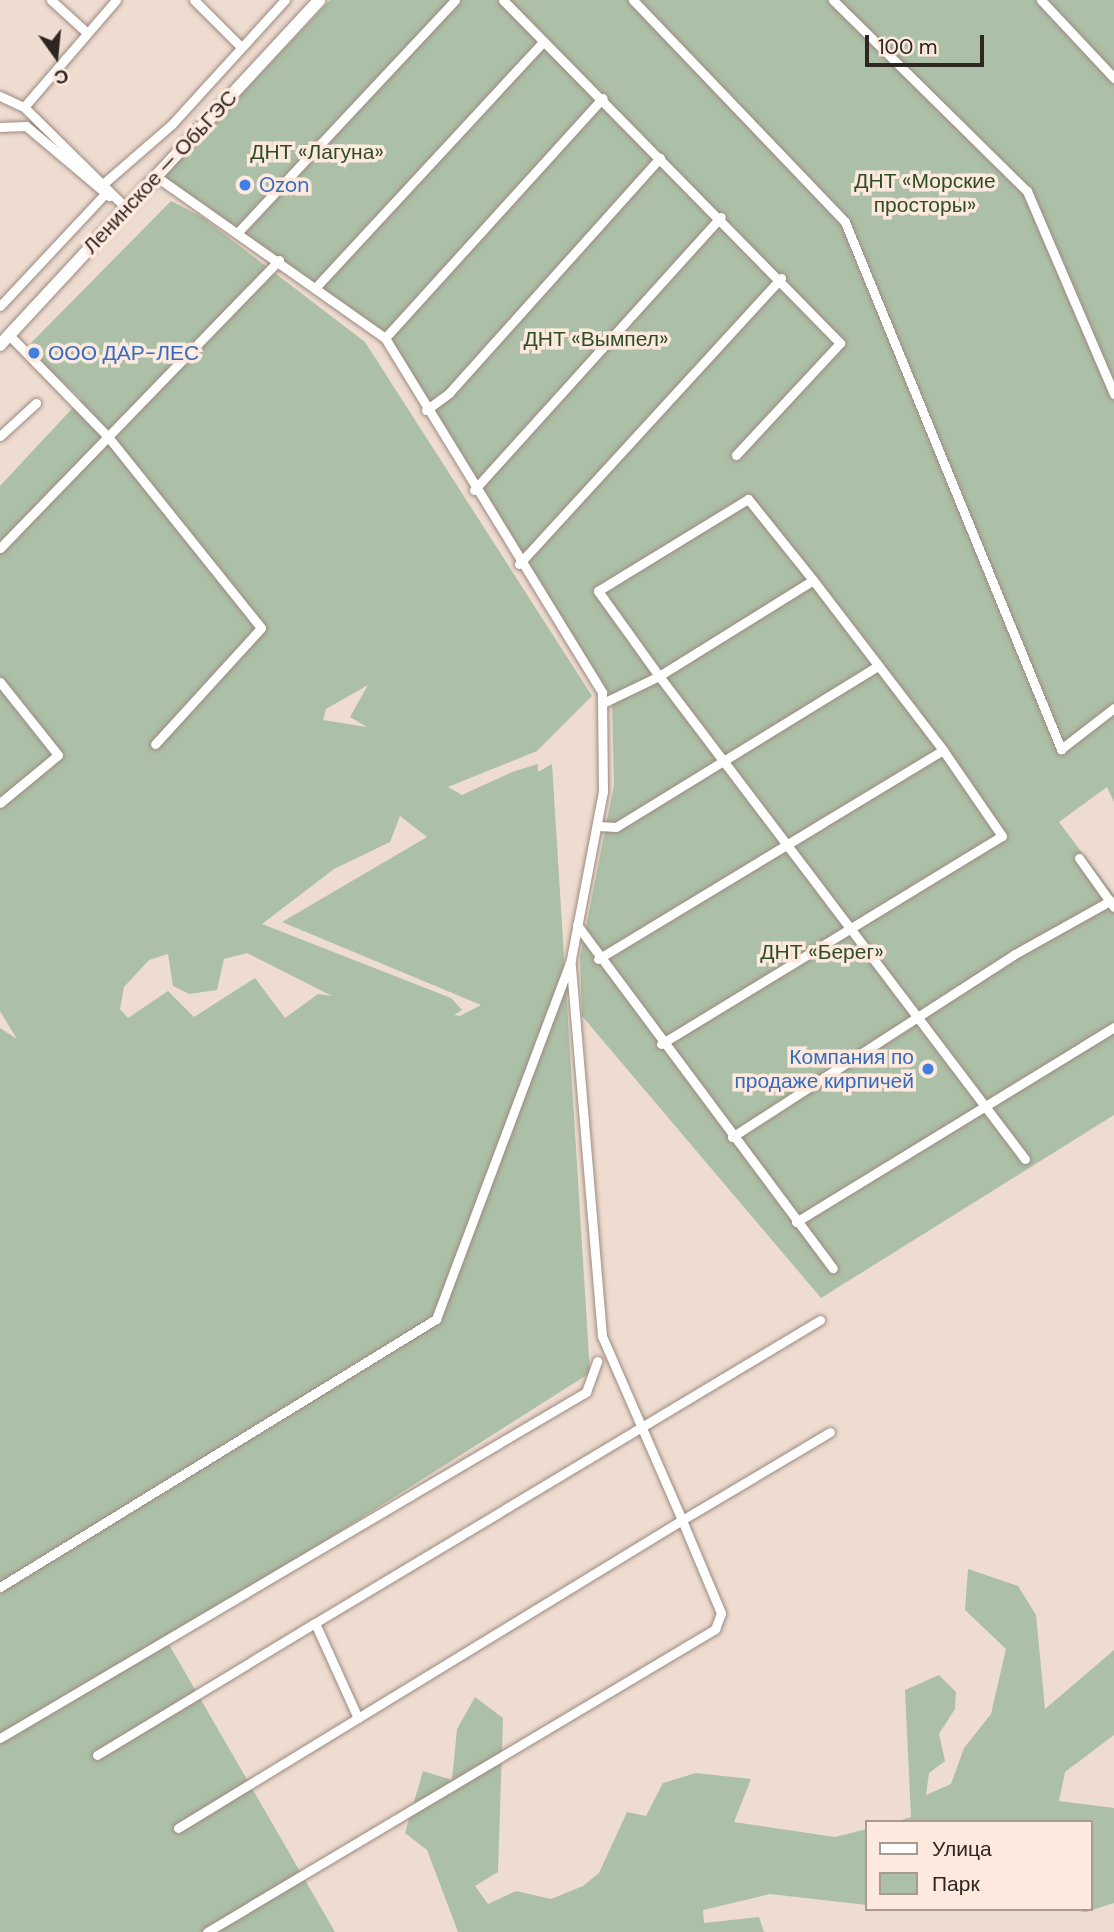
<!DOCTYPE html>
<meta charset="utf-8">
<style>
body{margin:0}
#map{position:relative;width:1114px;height:1932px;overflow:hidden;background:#efdcd1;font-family:"DM Sans",sans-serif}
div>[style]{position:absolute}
.green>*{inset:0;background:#acbfa7}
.roads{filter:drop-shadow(0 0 2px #9c8a7f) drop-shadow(0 0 2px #9c8a7f)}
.street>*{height:9px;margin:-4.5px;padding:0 4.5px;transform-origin:4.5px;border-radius:4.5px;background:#fff}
.secondary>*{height:12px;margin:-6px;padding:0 6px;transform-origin:6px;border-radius:6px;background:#fff}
.dots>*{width:19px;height:19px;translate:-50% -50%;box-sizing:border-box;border:4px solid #fde9de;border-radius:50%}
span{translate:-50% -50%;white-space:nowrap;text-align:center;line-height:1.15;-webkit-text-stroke:7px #fde9de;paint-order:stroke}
.park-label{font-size:21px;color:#2e4d25}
.street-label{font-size:21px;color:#2d2621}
.shop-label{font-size:21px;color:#366cbe}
.left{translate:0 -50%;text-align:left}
.right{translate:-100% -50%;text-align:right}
.legend{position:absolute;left:865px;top:1820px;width:228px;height:91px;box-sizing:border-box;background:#fde9de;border:2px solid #aa9b92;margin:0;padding:9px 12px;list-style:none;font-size:21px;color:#2d2621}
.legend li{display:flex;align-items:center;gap:14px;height:35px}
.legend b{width:35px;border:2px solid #aa9b92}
.north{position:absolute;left:21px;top:21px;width:70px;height:70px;-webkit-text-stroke:5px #fde9de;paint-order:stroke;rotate:165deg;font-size:19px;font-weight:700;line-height:28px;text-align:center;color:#2d2621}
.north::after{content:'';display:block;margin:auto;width:24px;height:32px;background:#2d2621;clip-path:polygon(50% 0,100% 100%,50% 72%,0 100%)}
.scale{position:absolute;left:865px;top:35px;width:119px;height:32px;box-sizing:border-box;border:4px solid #2d2621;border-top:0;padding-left:9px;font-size:21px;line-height:24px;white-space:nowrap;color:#2d2621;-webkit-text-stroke:5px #fde9de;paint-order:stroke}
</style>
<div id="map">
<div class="green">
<div style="clip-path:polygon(330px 0,1114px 0,1114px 802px,1107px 787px,1059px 822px,1114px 895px,1114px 1115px,821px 1298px,582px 1016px,580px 957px,614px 785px,612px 699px,384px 332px,163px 177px)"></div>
<div style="clip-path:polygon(evenodd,171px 201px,202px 217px,365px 342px,592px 696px,537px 751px,448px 787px,462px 795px,512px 772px,538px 764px,538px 772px,552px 764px,590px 1373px,167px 1641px,335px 1932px,0 1932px,0 1028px,17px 1039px,0 1011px,0 486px,81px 399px,26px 348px,171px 201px,368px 685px,350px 717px,367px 727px,323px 720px,326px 709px,368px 685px,171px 201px,400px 816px,427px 837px,282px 922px,481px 1005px,460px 1016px,454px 1015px,462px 1010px,451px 998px,262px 924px,334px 869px,390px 842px,400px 816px,171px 201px,247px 953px,332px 996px,318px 994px,285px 1018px,255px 978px,194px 1017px,168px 991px,128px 1018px,120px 1009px,124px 987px,149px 960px,168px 954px,173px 986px,189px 994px,217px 990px,224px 959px,247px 953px)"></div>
<div style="clip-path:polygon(968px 1569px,1018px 1586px,1036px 1615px,1045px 1709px,1114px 1650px,1114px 1735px,1065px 1772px,1059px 1801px,1114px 1808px,1114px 1903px,1086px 1912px,1059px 1909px,1091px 1909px,1091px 1822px,895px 1822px,911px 1817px,905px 1690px,939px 1675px,956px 1692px,955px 1709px,939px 1734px,945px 1761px,929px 1773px,926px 1795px,951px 1784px,964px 1748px,991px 1714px,1006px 1649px,965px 1610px)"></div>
<div style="clip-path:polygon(475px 1697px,503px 1718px,498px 1872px,475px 1886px,488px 1904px,516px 1891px,551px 1899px,583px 1886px,599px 1873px,627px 1812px,646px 1816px,663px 1783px,696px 1773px,751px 1779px,734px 1822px,835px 1837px,867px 1829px,867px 1905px,770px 1894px,703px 1910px,704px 1923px,759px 1917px,764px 1932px,458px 1932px,427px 1850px,405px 1833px,423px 1771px,452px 1780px,457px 1729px)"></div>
</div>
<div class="roads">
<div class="street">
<div style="left:51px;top:0;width:47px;rotate:42.4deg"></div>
<div style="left:194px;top:0;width:66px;rotate:45deg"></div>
<div style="left:503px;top:0;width:481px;rotate:45.5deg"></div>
<div style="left:840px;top:343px;width:153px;rotate:132.9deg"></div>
<div style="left:633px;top:0;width:307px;rotate:46.3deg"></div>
<div style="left:845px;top:222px;width:570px;rotate:67.71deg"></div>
<div style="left:1061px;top:749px;width:67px;rotate:-37.7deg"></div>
<div style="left:833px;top:0;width:272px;rotate:44.6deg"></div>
<div style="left:1027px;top:191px;width:221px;rotate:66.8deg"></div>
<div style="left:1041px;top:0;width:107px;rotate:46.9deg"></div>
<div style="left:0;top:96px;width:26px;rotate:25deg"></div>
<div style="left:24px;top:107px;width:144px;rotate:44.7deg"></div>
<div style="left:24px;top:107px;width:141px;rotate:-49.3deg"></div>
<div style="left:0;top:127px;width:26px;rotate:-2deg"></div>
<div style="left:26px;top:126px;width:109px;rotate:40.1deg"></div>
<div style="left:103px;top:184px;width:91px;rotate:-41deg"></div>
<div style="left:172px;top:124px;width:168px;rotate:-47.7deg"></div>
<div style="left:239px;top:231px;width:316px;rotate:-46.9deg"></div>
<div style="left:316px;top:287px;width:335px;rotate:-47.2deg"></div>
<div style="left:0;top:306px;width:151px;rotate:-46.9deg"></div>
<div style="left:9px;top:335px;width:144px;rotate:45.8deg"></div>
<div style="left:109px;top:438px;width:243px;rotate:51.3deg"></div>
<div style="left:261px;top:628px;width:157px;rotate:132.4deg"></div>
<div style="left:385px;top:338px;width:324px;rotate:-47.8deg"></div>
<div style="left:426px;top:410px;width:29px;rotate:-36deg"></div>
<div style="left:449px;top:393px;width:316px;rotate:-48.1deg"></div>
<div style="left:0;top:436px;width:49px;rotate:-42.5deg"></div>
<div style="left:474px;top:490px;width:368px;rotate:-47.9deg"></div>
<div style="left:0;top:548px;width:401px;rotate:-45.9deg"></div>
<div style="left:519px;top:564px;width:388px;rotate:-47.5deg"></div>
<div style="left:0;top:682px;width:93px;rotate:51.5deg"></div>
<div style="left:58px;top:755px;width:75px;rotate:140.4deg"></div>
<div style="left:605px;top:702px;width:60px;rotate:-25.7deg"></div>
<div style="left:659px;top:676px;width:606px;rotate:52.85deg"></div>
<div style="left:599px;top:826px;width:17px;rotate:3deg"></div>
<div style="left:616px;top:827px;width:308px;rotate:-31.6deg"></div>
<div style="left:1079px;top:858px;width:60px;rotate:54.5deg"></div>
<div style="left:577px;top:925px;width:428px;rotate:53.3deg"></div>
<div style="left:598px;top:959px;width:403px;rotate:-31.2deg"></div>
<div style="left:661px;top:1044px;width:399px;rotate:-31.4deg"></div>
<div style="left:1002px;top:836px;width:104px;rotate:-124.5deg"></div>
<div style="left:943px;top:750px;width:214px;rotate:-127.4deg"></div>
<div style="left:813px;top:580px;width:104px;rotate:-128.7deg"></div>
<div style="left:748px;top:499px;width:176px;rotate:148.5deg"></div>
<div style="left:598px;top:591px;width:105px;rotate:54.3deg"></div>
<div style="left:659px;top:676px;width:181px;rotate:-31.9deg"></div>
<div style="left:732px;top:1137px;width:337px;rotate:-32.9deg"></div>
<div style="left:1015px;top:954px;width:109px;rotate:-29.2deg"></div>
<div style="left:796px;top:1222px;width:373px;rotate:-31.5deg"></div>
<div style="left:0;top:1587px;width:512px;rotate:-31.58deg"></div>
<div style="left:436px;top:1319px;width:384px;rotate:-69.4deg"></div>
<div style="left:571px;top:959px;width:170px;rotate:-79.2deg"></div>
<div style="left:603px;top:792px;width:100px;rotate:-90.6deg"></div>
<div style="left:602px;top:692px;width:415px;rotate:-121.5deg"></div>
<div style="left:385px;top:338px;width:281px;rotate:-144.8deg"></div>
<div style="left:358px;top:1718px;width:104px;rotate:-114.4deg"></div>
<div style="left:315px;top:1623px;width:589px;rotate:-30.96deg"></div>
<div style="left:0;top:1738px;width:681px;rotate:-30.56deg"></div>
<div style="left:586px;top:1392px;width:33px;rotate:-70deg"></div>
<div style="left:97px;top:1755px;width:255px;rotate:-31.2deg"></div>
<div style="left:178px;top:1828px;width:591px;rotate:-31.43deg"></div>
<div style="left:682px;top:1520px;width:201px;rotate:-113.5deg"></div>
<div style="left:602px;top:1336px;width:373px;rotate:-94.8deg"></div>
<div style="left:207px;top:1932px;width:592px;rotate:-30.81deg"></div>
<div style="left:715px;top:1629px;width:17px;rotate:-69deg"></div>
<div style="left:721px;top:1613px;width:101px;rotate:-112.8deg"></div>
<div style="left:682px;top:1520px;width:172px;rotate:-30.7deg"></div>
</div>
<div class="secondary">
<div style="left:0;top:345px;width:470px;rotate:-47.2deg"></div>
</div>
</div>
<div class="dots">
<div style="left:245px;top:185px;background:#3f7fe0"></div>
<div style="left:34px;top:353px;background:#3f7fe0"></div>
<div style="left:928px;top:1069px;background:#3f7fe0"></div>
</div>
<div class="park-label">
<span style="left:317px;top:152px">ДНТ «Лагуна»</span>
<span style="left:925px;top:193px">ДНТ «Морские<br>просторы»</span>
<span style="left:596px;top:339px">ДНТ «Вымпел»</span>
<span style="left:822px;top:952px">ДНТ «Берег»</span>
</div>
<div class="street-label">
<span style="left:160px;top:172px;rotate:-47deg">Ленинское — ОбьГЭС</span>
</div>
<div class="shop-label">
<span class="left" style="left:259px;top:185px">Ozon</span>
<span class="left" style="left:48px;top:353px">ООО ДАР-ЛЕС</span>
<span class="right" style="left:914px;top:1069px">Компания по<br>продаже кирпичей</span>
</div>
<ul class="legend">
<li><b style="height:9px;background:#fff"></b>Улица</li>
<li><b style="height:19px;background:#acbfa7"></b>Парк</li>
</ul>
<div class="north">С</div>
<div class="scale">100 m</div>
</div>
